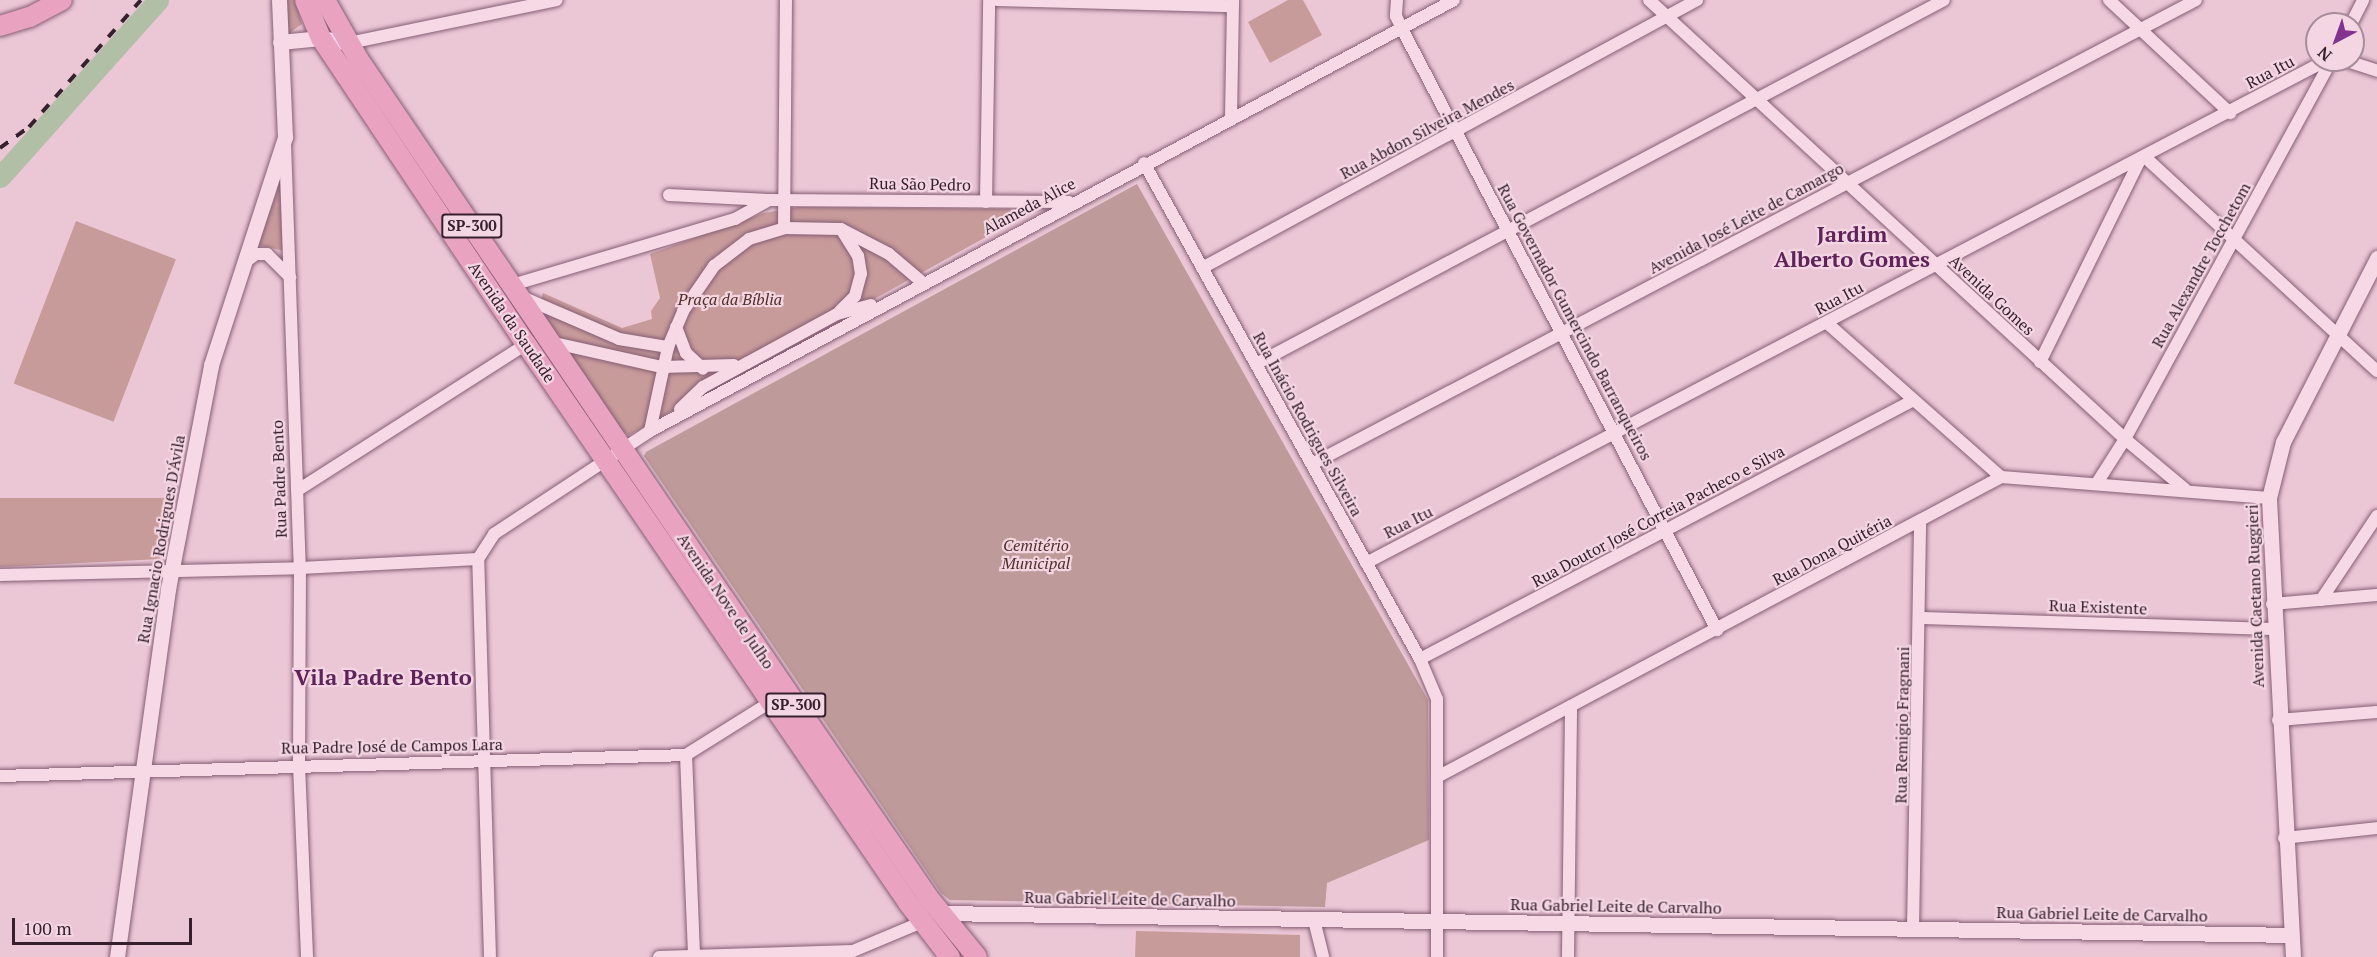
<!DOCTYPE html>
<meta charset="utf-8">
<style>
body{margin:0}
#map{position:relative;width:2377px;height:957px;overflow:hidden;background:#ebc7d6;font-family:"PT Serif",serif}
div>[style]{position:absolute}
.green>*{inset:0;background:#c89b9b;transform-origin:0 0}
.cemetery>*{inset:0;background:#be9a9a}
.river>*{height:21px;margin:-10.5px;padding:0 10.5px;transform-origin:10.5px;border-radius:10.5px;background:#b1bfa7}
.roads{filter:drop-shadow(0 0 2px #855e74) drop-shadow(0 0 2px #855e74)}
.minor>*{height:12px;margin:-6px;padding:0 6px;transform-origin:6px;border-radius:6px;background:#f6d9e5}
.tertiary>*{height:15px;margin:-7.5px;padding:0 7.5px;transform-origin:7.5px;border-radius:7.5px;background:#f6d9e5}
.primary>*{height:20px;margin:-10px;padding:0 10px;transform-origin:10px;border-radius:10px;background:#eaa2c1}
.rail>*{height:4px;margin-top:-2px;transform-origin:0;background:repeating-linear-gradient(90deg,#36202e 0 10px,transparent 0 20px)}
span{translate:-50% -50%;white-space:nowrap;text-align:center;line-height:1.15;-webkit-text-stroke:4.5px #f3d6e1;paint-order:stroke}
.shield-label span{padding:2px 4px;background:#f3d6e1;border:2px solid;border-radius:4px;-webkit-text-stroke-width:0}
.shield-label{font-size:15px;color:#36202e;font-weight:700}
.street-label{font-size:16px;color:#36202e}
.park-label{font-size:16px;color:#512e28;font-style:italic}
.district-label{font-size:22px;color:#5f235a;font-weight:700}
.north{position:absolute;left:2305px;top:12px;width:60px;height:60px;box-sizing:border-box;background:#f3d6e1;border:2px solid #a78d99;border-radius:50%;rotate:221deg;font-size:16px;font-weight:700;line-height:24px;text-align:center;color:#36202e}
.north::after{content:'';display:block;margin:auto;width:21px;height:27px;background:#83338f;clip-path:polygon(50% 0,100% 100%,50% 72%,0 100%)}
.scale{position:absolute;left:12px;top:918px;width:180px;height:27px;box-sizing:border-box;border:3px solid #36202e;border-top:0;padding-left:8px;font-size:18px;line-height:21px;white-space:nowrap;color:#36202e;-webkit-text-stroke:4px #f3d6e1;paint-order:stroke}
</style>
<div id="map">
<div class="green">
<div style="clip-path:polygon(285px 0,295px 0,302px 24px,288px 34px)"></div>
<div style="clip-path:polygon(1288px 0,1303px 0,1322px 35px,1270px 63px,1248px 22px)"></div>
<div style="clip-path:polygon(280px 184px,285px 251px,257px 245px)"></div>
<div style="clip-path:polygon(798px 207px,1010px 209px,1017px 216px,1013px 222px,629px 435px,620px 430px,538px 310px,543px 293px,622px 328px,652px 319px,651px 311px,660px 298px,650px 254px,764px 213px)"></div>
<div style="left:76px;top:221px;width:107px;height:174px;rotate:21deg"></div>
<div style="clip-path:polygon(0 498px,170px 498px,160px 559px,0 567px)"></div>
<div style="clip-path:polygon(1136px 931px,1300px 935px,1300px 957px,1135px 957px)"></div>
</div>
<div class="cemetery">
<div style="clip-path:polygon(1137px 184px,1428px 700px,1429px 840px,1327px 883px,1325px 907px,950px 900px,941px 893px,644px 456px,646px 452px)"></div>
</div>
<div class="river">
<div style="left:0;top:177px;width:237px;rotate:-48.2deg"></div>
</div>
<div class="roads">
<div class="minor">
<div style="left:997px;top:0;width:236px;rotate:1.5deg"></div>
<div style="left:1397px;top:0;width:16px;rotate:94deg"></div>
<div style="left:1396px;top:16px;width:14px;rotate:65deg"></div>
<div style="left:1402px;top:29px;width:679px;rotate:62.34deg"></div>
<div style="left:1649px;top:0;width:648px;rotate:42.68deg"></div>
<div style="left:2125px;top:439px;width:78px;rotate:39.8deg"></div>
<div style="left:2109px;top:0;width:166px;rotate:43deg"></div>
<div style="left:2351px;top:24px;width:27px;rotate:-63deg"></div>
<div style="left:349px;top:43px;width:212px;rotate:-11.7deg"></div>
<div style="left:2344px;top:60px;width:35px;rotate:18deg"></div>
<div style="left:1231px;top:118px;width:118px;rotate:-89deg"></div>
<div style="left:285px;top:144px;width:424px;rotate:88deg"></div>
<div style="left:300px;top:568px;width:197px;rotate:90.3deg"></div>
<div style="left:299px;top:765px;width:192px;rotate:87.6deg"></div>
<div style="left:2146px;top:158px;width:314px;rotate:42.7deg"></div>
<div style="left:1144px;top:163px;width:568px;rotate:60.91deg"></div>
<div style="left:1420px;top:659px;width:43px;rotate:67deg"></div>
<div style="left:1437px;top:699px;width:258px;rotate:90deg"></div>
<div style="left:669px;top:195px;width:99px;rotate:2.9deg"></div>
<div style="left:768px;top:200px;width:301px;rotate:0.4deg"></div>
<div style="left:986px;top:202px;width:202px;rotate:-89.1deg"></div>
<div style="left:784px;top:228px;width:228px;rotate:-89.5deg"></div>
<div style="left:244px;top:263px;width:15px;rotate:-37deg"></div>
<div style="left:256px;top:254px;width:11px"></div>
<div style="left:267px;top:254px;width:33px;rotate:45deg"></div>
<div style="left:1202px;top:268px;width:563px;rotate:-28.43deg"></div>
<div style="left:512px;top:285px;width:233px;rotate:-16.5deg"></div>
<div style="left:735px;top:219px;width:37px;rotate:-29deg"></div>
<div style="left:522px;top:297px;width:106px;rotate:23.4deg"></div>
<div style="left:619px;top:339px;width:50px;rotate:9.3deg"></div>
<div style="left:840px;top:311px;width:21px;rotate:-45deg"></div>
<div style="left:855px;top:296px;width:23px;rotate:-75deg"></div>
<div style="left:861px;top:274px;width:18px;rotate:-99deg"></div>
<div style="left:858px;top:256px;width:31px;rotate:-122deg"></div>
<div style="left:1827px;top:323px;width:232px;rotate:41.5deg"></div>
<div style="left:676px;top:327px;width:28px;rotate:69deg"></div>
<div style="left:686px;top:353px;width:23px;rotate:43deg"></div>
<div style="left:550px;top:342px;width:115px;rotate:12.6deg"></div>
<div style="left:662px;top:367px;width:72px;rotate:-1.6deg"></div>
<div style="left:2040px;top:362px;width:225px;rotate:-63.7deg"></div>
<div style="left:1256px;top:364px;width:778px;rotate:-27.88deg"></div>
<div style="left:680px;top:409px;width:32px;rotate:-44deg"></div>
<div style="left:703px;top:387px;width:50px;rotate:-28.6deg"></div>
<div style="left:747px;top:363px;width:102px;rotate:-28.6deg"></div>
<div style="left:837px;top:314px;width:35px;rotate:-15deg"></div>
<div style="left:650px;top:431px;width:86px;rotate:-77.9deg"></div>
<div style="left:668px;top:347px;width:39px;rotate:-67deg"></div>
<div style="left:683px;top:311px;width:55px;rotate:-55.4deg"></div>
<div style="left:714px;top:266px;width:44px;rotate:-37.6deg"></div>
<div style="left:749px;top:239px;width:37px;rotate:-17deg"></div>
<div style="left:784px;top:228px;width:57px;rotate:1deg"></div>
<div style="left:841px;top:229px;width:54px;rotate:27.5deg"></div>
<div style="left:889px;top:254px;width:43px;rotate:40.3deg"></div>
<div style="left:1312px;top:464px;width:998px;rotate:-27.69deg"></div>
<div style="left:2097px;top:483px;width:52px;rotate:-57.5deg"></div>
<div style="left:2125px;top:439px;width:432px;rotate:-61.4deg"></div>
<div style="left:298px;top:490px;width:271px;rotate:-32.6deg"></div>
<div style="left:1366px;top:563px;width:1085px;rotate:-27.63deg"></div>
<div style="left:0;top:575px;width:300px;rotate:-1.3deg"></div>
<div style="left:300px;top:568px;width:178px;rotate:-2.9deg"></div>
<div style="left:2321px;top:600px;width:101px;rotate:-56.3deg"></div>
<div style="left:2272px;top:604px;width:105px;rotate:-4.9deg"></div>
<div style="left:1921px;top:618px;width:353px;rotate:1.8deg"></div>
<div style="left:1420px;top:659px;width:556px;rotate:-27.67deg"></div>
<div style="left:2278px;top:720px;width:99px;rotate:-4.6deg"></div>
<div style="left:686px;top:755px;width:202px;rotate:87.7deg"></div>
<div style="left:0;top:776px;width:686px;rotate:-1.75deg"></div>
<div style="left:686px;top:755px;width:98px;rotate:-32.1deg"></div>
<div style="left:1439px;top:776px;width:637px;rotate:-28.01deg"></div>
<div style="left:2001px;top:477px;width:269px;rotate:4.5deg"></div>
<div style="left:2284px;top:838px;width:94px;rotate:-6.1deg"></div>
<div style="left:1314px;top:920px;width:38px;rotate:76deg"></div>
<div style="left:1913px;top:929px;width:408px;rotate:-89deg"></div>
<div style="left:490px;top:957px;width:398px;rotate:-91.7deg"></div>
<div style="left:478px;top:559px;width:30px;rotate:-57deg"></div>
<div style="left:494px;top:534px;width:187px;rotate:-33.4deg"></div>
<div style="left:650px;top:431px;width:912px;rotate:-28.19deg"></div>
<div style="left:659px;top:957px;width:194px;rotate:-1.8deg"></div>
<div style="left:853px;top:951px;width:75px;rotate:-22.8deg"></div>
<div style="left:1568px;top:957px;width:251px;rotate:-89.3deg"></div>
</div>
<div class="tertiary">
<div style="left:280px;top:42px;width:41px;rotate:-5.6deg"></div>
<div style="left:321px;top:38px;width:28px;rotate:10deg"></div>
<div style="left:941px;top:913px;width:1350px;rotate:0.93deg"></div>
<div style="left:117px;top:957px;width:372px;rotate:-82.1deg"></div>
<div style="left:168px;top:589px;width:228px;rotate:-79.1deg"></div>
<div style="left:211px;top:365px;width:240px;rotate:-72deg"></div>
<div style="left:285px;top:137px;width:137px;rotate:-92.5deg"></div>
<div style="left:2293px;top:957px;width:460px;rotate:-93deg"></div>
<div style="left:2269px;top:498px;width:58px;rotate:-76deg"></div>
<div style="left:2283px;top:442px;width:207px;rotate:-62.9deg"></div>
</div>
<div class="primary">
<div style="left:305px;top:0;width:41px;rotate:67.2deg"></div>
<div style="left:321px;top:38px;width:368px;rotate:56.2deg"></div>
<div style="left:526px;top:344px;width:678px;rotate:55.63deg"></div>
<div style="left:909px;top:904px;width:67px;rotate:52.3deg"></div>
<div style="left:325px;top:0;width:69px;rotate:60.5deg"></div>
<div style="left:359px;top:60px;width:784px;rotate:55.86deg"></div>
<div style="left:799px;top:709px;width:228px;rotate:55.5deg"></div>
<div style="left:928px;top:897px;width:77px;rotate:50.8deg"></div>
<div style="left:0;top:26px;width:31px;rotate:-17deg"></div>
<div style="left:30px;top:17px;width:36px;rotate:-28deg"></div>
</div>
</div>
<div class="rail">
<div style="left:0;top:148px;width:36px;rotate:-36deg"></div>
<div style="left:29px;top:127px;width:169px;rotate:-48.6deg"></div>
</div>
<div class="shield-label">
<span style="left:472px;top:226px">SP-300</span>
<span style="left:796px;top:705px">SP-300</span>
</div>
<div class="street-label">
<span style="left:2270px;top:72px;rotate:-28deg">Rua Itu</span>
<span style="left:1427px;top:129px;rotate:-28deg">Rua Abdon Silveira Mendes</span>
<span style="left:920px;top:184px;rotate:1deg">Rua São Pedro</span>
<span style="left:1029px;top:206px;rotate:-28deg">Alameda Alice</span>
<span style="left:1746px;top:218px;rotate:-28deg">Avenida José Leite de Camargo</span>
<span style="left:2201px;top:265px;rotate:-61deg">Rua Alexandre Tocchetom</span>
<span style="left:1992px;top:295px;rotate:43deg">Avenida Gomes</span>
<span style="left:1839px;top:298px;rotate:-28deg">Rua Itu</span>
<span style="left:512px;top:322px;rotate:56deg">Avenida da Saudade</span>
<span style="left:1575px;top:322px;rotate:62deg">Rua Governador Gumercindo Barranqueiros</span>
<span style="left:1308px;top:424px;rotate:61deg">Rua Inácio Rodrigues Silveira</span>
<span style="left:279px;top:479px;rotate:-92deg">Rua Padre Bento</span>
<span style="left:1658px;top:516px;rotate:-28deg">Rua Doutor José Correia Pacheco e Silva</span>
<span style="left:1408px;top:522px;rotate:-27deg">Rua Itu</span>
<span style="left:161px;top:539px;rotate:-80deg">Rua Ignacio Rodrigues D'Ávila</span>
<span style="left:1832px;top:550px;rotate:-28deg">Rua Dona Quitéria</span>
<span style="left:2255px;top:596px;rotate:-92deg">Avenida Caetano Ruggieri</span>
<span style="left:726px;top:601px;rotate:56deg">Avenida Nove de Julho</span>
<span style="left:2098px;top:607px;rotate:2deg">Rua Existente</span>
<span style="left:1902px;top:725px;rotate:-89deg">Rua Remigio Fragnani</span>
<span style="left:392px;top:746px;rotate:-1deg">Rua Padre José de Campos Lara</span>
<span style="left:1130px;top:899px;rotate:1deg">Rua Gabriel Leite de Carvalho</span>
<span style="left:1616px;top:906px;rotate:1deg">Rua Gabriel Leite de Carvalho</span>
<span style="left:2102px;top:914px;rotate:1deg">Rua Gabriel Leite de Carvalho</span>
</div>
<div class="park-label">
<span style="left:730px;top:299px">Praça da Bíblia</span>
<span style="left:1036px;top:554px">Cemitério<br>Municipal</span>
</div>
<div class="district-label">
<span style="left:1852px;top:246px">Jardim<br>Alberto Gomes</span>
<span style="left:383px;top:677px">Vila Padre Bento</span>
</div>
<div class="north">N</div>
<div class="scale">100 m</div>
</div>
